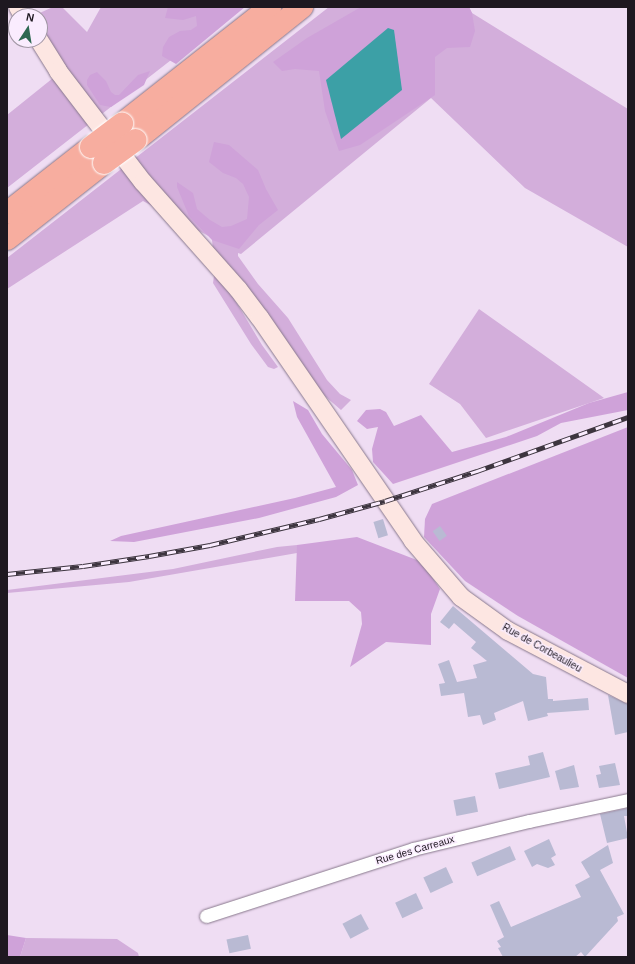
<!DOCTYPE html>
<style>
body{margin:0}
#map{position:relative;width:635px;height:964px;overflow:hidden;background:#efddf3;font-family:Arial,sans-serif}
div>[style]{position:absolute}
.green>*{inset:0;background:#d3aedb}
.forest>*{inset:0;background:#cfa2d9}
.water>*{inset:0;background:#3ca0a6}
.building>*{inset:0;background:#b9bad3;transform-origin:0 0}
.roads{filter:drop-shadow(0 0 1px #88788c) drop-shadow(0 0 1px #88788c)}
.street>*{height:13px;margin:-6.5px;padding:0 6.5px;transform-origin:6.5px;border-radius:6.5px;background:#fff}
.secondary>*{height:18px;margin:-9px;padding:0 9px;transform-origin:9px;border-radius:9px;background:#fde6e2}
.highway>*{height:22px;margin:-11px;padding:0 11px;transform-origin:11px;border-radius:11px;background:#f7ad9f}
.rail>*{height:4.5px;margin-top:-2.25px;transform-origin:0;background:repeating-linear-gradient(90deg,#faecfe 0 9px,#3d353f 0 18px);box-sizing:border-box;border-block:1px solid #3d353f}
.bridges{filter:drop-shadow(0 0 1px #fff) drop-shadow(0 0 1px #fff)}
.highway-bridge>*{height:22px;margin:-11px;padding:0 11px;transform-origin:11px;border-radius:11px;background:#f7ad9f}
span{translate:-50% -50%;white-space:nowrap;text-align:center;line-height:1.15;-webkit-text-stroke:3px #faecfe;paint-order:stroke}
.street-label{font-size:10px;color:#1e1820}
.frame{position:absolute;inset:0;border:8px solid #1e1820;pointer-events:none}
.north{position:absolute;left:8px;top:8px;width:40px;height:40px;box-sizing:border-box;background:#faecfe;border:1px solid #a297a5;border-radius:50%;rotate:12deg;font-size:11px;font-weight:700;line-height:16px;text-align:center;color:#1e1820}
.north::after{content:'';display:block;margin:auto;width:14px;height:18px;background:#2d6851;clip-path:polygon(50% 0,100% 100%,50% 72%,0 100%)}
</style>
<div id="map">
<div class="green">
<div style="clip-path:polygon(53px 7px,62px 7px,87px 32px,101px 7px,239px 7px,7px 188px,7px 115px,63px 70px,40px 29px,40px 16px,33px 16px)"></div>
<div style="clip-path:polygon(329px 7px,469px 7px,472px 13px,628px 109px,628px 247px,525px 188px,431px 98px,241px 254px,238px 253px,238px 256px,258px 284px,288px 318px,327px 380px,340px 394px,351px 400px,341px 410px,319px 391px,213px 249px,212px 240px,216px 240px,143px 201px,7px 289px,7px 258px)"></div>
<div style="clip-path:polygon(214px 276px,221px 277px,262px 345px,278px 367px,274px 369px,268px 367px,251px 344px,213px 283px)"></div>
<div style="clip-path:polygon(479px 309px,600px 395px,604px 398px,486px 438px,460px 404px,429px 384px)"></div>
<div style="clip-path:polygon(297px 545px,297px 553px,129px 582px,7px 593px,7px 590px,173px 569px,277px 547px)"></div>
<div style="clip-path:polygon(26px 938px,117px 939px,138px 953px,139px 957px,20px 957px)"></div>
</div>
<div class="forest">
<div style="clip-path:polygon(168px 7px,245px 7px,176px 64px,162px 56px,163px 47px,169px 37px,180px 31px,191px 30px,197px 26px,196px 16px,183px 20px,165px 18px)"></div>
<div style="clip-path:polygon(361px 7px,469px 7px,472px 13px,475px 31px,470px 47px,447px 48px,435px 57px,435px 95px,360px 145px,339px 151px,325px 111px,319px 71px,295px 69px,282px 71px,273px 62px,307px 38px)"></div>
<div style="clip-path:polygon(150px 71px,144px 85px,111px 107px,100px 105px,87px 85px,87px 80px,90px 75px,97px 72px,106px 81px,111px 92px,115px 95px,119px 95px,138px 75px)"></div>
<div style="clip-path:polygon(214px 142px,229px 145px,258px 170px,266px 189px,278px 210px,259px 225px,239px 249px,212px 240px,189px 216px,177px 187px,177px 182px,193px 193px,197px 209px,210px 220px,222px 227px,231px 226px,247px 219px,249px 197px,243px 184px,236px 178px,223px 173px,209px 162px)"></div>
<div style="clip-path:polygon(628px 392px,628px 410px,561px 423px,537px 436px,393px 484px,373px 462px,372px 449px,378px 427px,367px 429px,357px 421px,366px 410px,380px 409px,386px 412px,394px 426px,421px 415px,452px 452px,506px 437px,589px 403px)"></div>
<div style="clip-path:polygon(293px 401px,308px 410px,322px 434px,352px 470px,358px 485px,336px 497px,259px 518px,134px 542px,110px 541px,121px 536px,295px 498px,336px 487px,297px 417px)"></div>
<div style="clip-path:polygon(628px 427px,628px 678px,518px 616px,465px 581px,424px 537px,425px 519px,432px 504px)"></div>
<div style="clip-path:polygon(357px 537px,422px 562px,440px 589px,431px 614px,431px 645px,386px 642px,350px 667px,362px 624px,361px 612px,349px 601px,295px 601px,297px 545px)"></div>
<div style="clip-path:polygon(7px 935px,26px 938px,20px 957px,7px 957px)"></div>
</div>
<div class="water">
<div style="clip-path:polygon(388px 28px,394px 30px,402px 90px,341px 139px,326px 80px)"></div>
</div>
<div class="building">
<div style="left:383px;top:519px;width:17px;height:10px;rotate:73deg"></div>
<div style="left:440px;top:526px;width:12px;height:9px;rotate:55deg"></div>
<div style="clip-path:polygon(453px 606px,533px 674px,546px 677px,548px 699px,553px 699px,553px 701px,588px 698px,589px 710px,547px 713px,548px 716px,528px 721px,523px 701px,494px 713px,496px 720px,483px 725px,480px 715px,468px 717px,464px 693px,441px 696px,439px 684px,445px 683px,438px 664px,449px 660px,457px 682px,477px 678px,473px 665px,487px 661px,471px 648px,476px 642px,454px 623px,449px 629px,440px 622px)"></div>
<div style="clip-path:polygon(608px 695px,628px 704px,628px 732px,615px 735px)"></div>
<div style="clip-path:polygon(543px 752px,550px 777px,499px 789px,495px 773px,530px 765px,528px 756px)"></div>
<div style="clip-path:polygon(615px 763px,620px 785px,599px 788px,596px 775px,601px 774px,599px 766px)"></div>
<div style="clip-path:polygon(574px 765px,579px 787px,560px 790px,555px 771px)"></div>
<div style="left:475px;top:796px;width:16px;height:22px;rotate:79deg"></div>
<div style="clip-path:polygon(628px 808px,628px 816px,624px 816px,628px 838px,607px 843px,600px 814px)"></div>
<div style="clip-path:polygon(549px 839px,556px 855px,551px 858px,555px 865px,548px 868px,537px 864px,532px 867px,524px 851px)"></div>
<div style="clip-path:polygon(608px 845px,613px 863px,600px 870px,624px 914px,617px 917px,618px 921px,585px 957px,581px 952px,575px 957px,503px 957px,498px 948px,501px 947px,497px 941px,504px 937px,490px 905px,499px 901px,511px 927px,581px 897px,575px 885px,590px 877px,581px 862px)"></div>
<div style="left:510px;top:846px;width:15px;height:42px;rotate:67deg"></div>
<div style="left:446px;top:867px;width:17px;height:25px;rotate:65deg"></div>
<div style="left:416px;top:893px;width:17px;height:23px;rotate:65deg"></div>
<div style="left:361px;top:914px;width:17px;height:21px;rotate:62deg"></div>
<div style="left:248px;top:935px;width:14px;height:22px;rotate:78deg"></div>
</div>
<div class="roads">
<div class="street">
<div style="left:206px;top:916px;width:218px;rotate:-17.9deg"></div>
<div style="left:413px;top:849px;width:119px;rotate:-13.6deg"></div>
<div style="left:529px;top:821px;width:101px;rotate:-12deg"></div>
</div>
<div class="secondary">
<div style="left:18px;top:7px;width:10px;rotate:61deg"></div>
<div style="left:39px;top:40px;width:36px;rotate:58deg"></div>
<div style="left:58px;top:71px;width:140px;rotate:52.6deg"></div>
<div style="left:143px;top:182px;width:143px;rotate:48.4deg"></div>
<div style="left:238px;top:289px;width:36px;rotate:53deg"></div>
<div style="left:260px;top:318px;width:270px;rotate:55.5deg"></div>
<div style="left:413px;top:541px;width:74px;rotate:49.4deg"></div>
<div style="left:461px;top:597px;width:58px;rotate:35.9deg"></div>
<div style="left:508px;top:631px;width:136px;rotate:27.7deg"></div>
</div>
<div class="highway">
<div style="left:122px;top:124px;width:189px;rotate:-38.3deg"></div>
<div style="left:136px;top:140px;width:213px;rotate:-38.7deg"></div>
<div style="left:7px;top:213px;width:107px;rotate:-38.2deg"></div>
<div style="left:7px;top:239px;width:123px;rotate:-38.1deg"></div>
</div>
</div>
<div class="rail">
<div style="left:7px;top:574px;width:76px;rotate:-6deg"></div>
<div style="left:83px;top:566px;width:67px;rotate:-8.6deg"></div>
<div style="left:149px;top:556px;width:62px;rotate:-10.2deg"></div>
<div style="left:210px;top:545px;width:112px;rotate:-13.4deg"></div>
<div style="left:319px;top:519px;width:68px;rotate:-15.3deg"></div>
<div style="left:385px;top:501px;width:97px;rotate:-18.1deg"></div>
<div style="left:477px;top:471px;width:160px;rotate:-19.7deg"></div>
</div>
<div class="bridges">
<div class="highway-bridge">
<div style="left:91px;top:147px;width:39px;rotate:-37deg"></div>
<div style="left:104px;top:163px;width:39px;rotate:-36deg"></div>
</div>
</div>
<div class="street-label">
<span style="left:542px;top:648px;rotate:29deg">Rue de Corbeaulieu</span>
<span style="left:415px;top:850px;rotate:-16deg">Rue des Carreaux</span>
</div>
<div class="frame"></div>
<div class="north">N</div>
</div>
